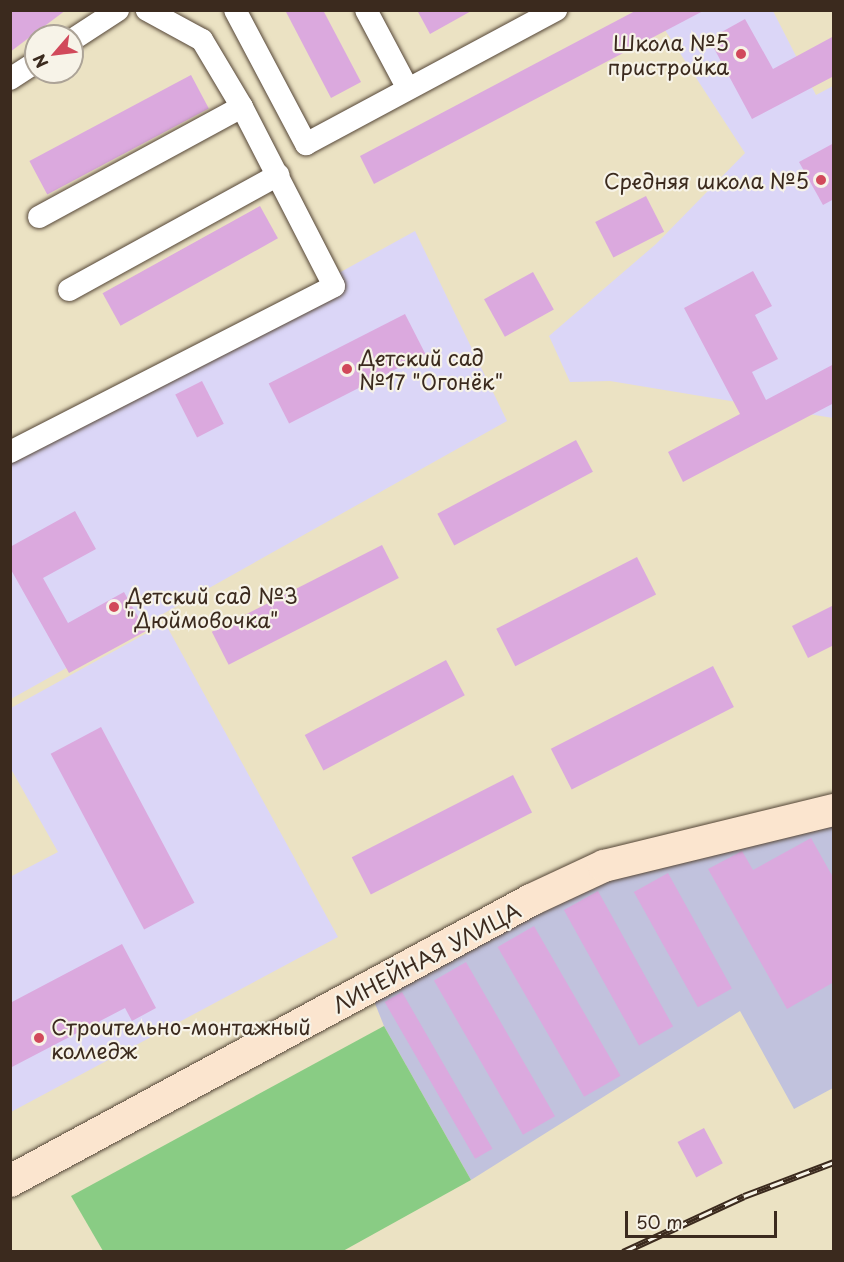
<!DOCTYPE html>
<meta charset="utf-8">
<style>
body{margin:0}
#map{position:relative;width:844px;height:1262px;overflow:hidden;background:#ebe2c3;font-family:"Playpen Sans",sans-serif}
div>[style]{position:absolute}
.built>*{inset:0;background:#dbd6f7}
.industrial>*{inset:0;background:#c1c2dd}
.green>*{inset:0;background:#89cc84}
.building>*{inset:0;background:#dba9de;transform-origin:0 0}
.roads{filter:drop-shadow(0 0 2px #554637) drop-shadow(0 0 2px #554637)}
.minor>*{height:22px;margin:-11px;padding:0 11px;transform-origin:11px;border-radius:11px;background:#fff}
.secondary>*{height:32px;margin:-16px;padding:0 16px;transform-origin:16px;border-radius:16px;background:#fbe5cf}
.rail>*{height:7px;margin-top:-3.5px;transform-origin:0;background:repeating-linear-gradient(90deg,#f7f3e8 0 14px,#3b2a1e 0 28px);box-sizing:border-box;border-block:2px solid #3b2a1e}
.dots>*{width:16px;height:16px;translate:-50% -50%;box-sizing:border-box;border:3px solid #f7f3e8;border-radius:50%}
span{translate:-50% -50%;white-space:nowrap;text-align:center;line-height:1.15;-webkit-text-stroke:4.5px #f7f3e8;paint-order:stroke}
.poi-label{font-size:21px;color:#3b2a1e}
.right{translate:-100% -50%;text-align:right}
.left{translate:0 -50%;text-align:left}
.street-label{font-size:21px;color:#3b2a1e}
.frame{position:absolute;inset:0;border:12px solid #3b2a1e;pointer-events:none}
.north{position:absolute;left:24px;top:24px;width:60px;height:60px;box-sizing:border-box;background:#f7f3e8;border:2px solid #aca397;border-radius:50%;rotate:242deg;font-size:16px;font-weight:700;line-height:24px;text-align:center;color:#3b2a1e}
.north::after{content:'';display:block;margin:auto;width:21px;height:27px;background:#d1495b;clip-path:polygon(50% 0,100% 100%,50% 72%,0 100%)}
.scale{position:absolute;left:625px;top:1211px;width:152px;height:27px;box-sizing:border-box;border:3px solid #3b2a1e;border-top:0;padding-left:8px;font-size:18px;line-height:21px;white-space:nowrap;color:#3b2a1e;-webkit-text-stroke:4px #f7f3e8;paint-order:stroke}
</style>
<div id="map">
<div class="built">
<div style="clip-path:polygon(686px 11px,773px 11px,816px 95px,833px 86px,833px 418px,610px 381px,570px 382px,549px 336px,656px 244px,745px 153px,663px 27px)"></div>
<div style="clip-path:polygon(415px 231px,507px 421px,11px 699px,11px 454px)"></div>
<div style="clip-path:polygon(165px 623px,338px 937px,11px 1112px,10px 877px,58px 852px,11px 769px,11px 708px)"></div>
</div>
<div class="industrial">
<div style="clip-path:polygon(833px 818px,833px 1088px,794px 1109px,740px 1011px,471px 1180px,384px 1026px,370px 991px,562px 886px)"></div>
</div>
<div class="green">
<div style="clip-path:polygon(384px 1026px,471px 1180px,343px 1251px,103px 1251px,71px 1196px)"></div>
</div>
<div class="building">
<div style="clip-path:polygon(10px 10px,66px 10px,10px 52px)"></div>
<div style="clip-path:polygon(285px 10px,323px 10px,361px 82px,331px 98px)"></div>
<div style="clip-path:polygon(417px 10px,473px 10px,430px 34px)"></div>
<div style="clip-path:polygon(637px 10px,705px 10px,374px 184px,360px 156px)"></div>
<div style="clip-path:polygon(745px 19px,773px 69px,834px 36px,834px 76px,752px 119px,709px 39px)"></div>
<div style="left:191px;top:75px;width:38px;height:183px;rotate:62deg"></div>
<div style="clip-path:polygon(834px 143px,834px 199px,823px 205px,799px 162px)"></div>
<div style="left:646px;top:196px;width:40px;height:57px;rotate:63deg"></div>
<div style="left:260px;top:206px;width:37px;height:180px;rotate:61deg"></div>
<div style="clip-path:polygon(753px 271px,772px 306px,755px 315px,778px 359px,752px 372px,766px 400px,834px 364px,834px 403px,683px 482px,668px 452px,740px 414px,684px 308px)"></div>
<div style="left:533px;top:272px;width:43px;height:56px;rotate:61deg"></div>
<div style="left:405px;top:314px;width:45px;height:153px;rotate:63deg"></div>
<div style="left:202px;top:381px;width:48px;height:30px;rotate:63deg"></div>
<div style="left:576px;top:440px;width:36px;height:157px;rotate:62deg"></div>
<div style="clip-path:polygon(75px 511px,96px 549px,43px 578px,68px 623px,124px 592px,146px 631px,69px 673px,10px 568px,10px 547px)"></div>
<div style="left:382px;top:545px;width:37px;height:191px;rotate:63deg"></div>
<div style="left:637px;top:557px;width:42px;height:158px;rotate:63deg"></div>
<div style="clip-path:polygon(834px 605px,834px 645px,808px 658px,792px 626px)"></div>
<div style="left:446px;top:660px;width:40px;height:160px;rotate:62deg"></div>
<div style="left:713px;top:666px;width:46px;height:182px;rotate:63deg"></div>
<div style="left:101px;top:727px;width:199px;height:57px;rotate:62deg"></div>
<div style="left:513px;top:775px;width:42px;height:181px;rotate:63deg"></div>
<div style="clip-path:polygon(811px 838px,834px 879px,834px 982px,787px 1009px,708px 869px,742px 851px,753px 870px)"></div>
<div style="left:668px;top:873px;width:132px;height:39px;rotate:61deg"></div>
<div style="left:598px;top:891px;width:155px;height:39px;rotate:61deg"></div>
<div style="left:534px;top:926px;width:173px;height:42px;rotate:60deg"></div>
<div style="clip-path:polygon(122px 944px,156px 1008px,132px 1021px,125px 1008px,10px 1068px,10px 1003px)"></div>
<div style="left:466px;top:962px;width:178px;height:37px;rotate:60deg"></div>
<div style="left:402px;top:992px;width:181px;height:20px;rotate:60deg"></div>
<div style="left:704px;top:1128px;width:40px;height:30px;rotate:62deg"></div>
</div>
<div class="roads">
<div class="minor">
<div style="left:235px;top:10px;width:152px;rotate:62.1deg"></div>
<div style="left:306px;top:144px;width:284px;rotate:-28.2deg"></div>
<div style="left:366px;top:10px;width:89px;rotate:62deg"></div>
<div style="left:72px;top:40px;width:55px;rotate:-33.1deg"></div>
<div style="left:10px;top:79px;width:31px;rotate:-33deg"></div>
<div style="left:39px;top:217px;width:231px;rotate:-28.5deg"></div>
<div style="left:69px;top:290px;width:239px;rotate:-28.8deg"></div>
<div style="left:10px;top:452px;width:364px;rotate:-27.1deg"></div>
<div style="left:334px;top:286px;width:201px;rotate:-117.2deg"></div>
<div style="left:242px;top:107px;width:78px;rotate:-120.8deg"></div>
<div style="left:202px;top:40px;width:63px;rotate:-151.4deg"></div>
</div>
<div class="secondary">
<div style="left:10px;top:1181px;width:592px;rotate:-28.34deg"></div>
<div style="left:531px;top:900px;width:81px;rotate:-25deg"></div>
<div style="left:604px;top:866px;width:237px;rotate:-13.7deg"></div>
</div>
</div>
<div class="rail">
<div style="left:623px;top:1252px;width:133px;rotate:-24.8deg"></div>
<div style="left:744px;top:1196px;width:96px;rotate:-20.7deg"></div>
</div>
<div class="dots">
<div style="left:741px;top:54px;background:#d1495b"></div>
<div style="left:821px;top:180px;background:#d1495b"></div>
<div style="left:347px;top:369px;background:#d1495b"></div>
<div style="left:114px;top:607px;background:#d1495b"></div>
<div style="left:39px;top:1038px;background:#d1495b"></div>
</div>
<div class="poi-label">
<span class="right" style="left:729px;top:54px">Школа №5<br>пристройка</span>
<span class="right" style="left:809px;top:180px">Средняя школа №5</span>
<span class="left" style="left:359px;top:369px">Детский сад<br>№17 "Огонёк"</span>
<span class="left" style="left:126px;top:607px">Детский сад №3<br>"Дюймовочка"</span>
<span class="left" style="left:51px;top:1038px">Строительно-монтажный<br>колледж</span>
</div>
<div class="street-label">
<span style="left:426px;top:957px;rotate:-28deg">ЛИНЕЙНАЯ УЛИЦА</span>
</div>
<div class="frame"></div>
<div class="north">N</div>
<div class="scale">50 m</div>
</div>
